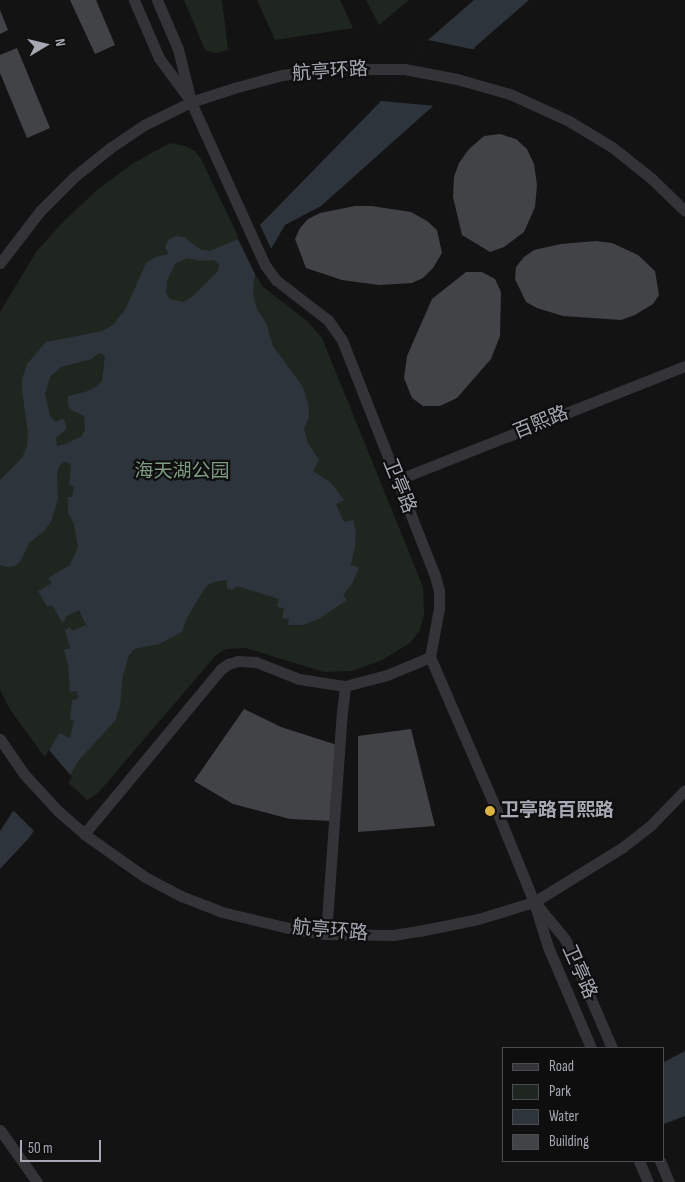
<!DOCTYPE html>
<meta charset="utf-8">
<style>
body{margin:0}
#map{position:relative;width:685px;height:1182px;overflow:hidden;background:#131314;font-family:"Sofia Sans Condensed","Noto Sans SC",sans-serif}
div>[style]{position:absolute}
.green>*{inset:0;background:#1f2620}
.water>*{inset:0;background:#2d343b}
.pier>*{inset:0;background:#131314}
.building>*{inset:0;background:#424347}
.minor>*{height:11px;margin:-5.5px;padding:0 5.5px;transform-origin:5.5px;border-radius:5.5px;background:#343438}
.dots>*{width:14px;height:14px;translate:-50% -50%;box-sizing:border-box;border:2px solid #0e0e0f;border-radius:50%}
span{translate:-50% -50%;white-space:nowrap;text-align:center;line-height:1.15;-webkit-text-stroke:4.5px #0e0e0f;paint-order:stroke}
.street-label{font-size:19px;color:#a6a9b3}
.park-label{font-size:19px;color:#7e9c82}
.poi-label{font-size:19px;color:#a6a9b3;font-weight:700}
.left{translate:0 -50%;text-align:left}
.legend{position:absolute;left:502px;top:1047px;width:162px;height:115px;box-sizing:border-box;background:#0e0e0f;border:1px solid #4b4c51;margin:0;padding:6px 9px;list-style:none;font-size:15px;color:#a6a9b3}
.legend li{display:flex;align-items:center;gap:10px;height:25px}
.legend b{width:25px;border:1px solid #4b4c51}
.north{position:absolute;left:20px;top:20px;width:50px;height:50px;-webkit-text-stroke:4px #0e0e0f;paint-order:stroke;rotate:81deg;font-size:14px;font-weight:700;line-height:20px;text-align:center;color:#a6a9b3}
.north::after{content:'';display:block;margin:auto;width:18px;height:22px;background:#a6a9b3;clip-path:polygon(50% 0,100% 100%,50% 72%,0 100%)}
.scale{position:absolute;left:20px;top:1140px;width:81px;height:22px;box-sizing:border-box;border:2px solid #a6a9b3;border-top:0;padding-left:6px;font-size:15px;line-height:18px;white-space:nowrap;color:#a6a9b3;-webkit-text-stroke:4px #0e0e0f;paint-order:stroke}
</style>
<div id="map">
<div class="green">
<div style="clip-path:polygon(184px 0,222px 0,228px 50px,216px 53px,205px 50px)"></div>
<div style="clip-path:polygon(257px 0,340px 0,353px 28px,275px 40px)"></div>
<div style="clip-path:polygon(366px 0,409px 0,379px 25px)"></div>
<div style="clip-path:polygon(170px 143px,185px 146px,195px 151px,201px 159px,262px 286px,307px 321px,322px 338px,423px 587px,424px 615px,420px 630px,410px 643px,382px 660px,352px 671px,324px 672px,246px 648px,226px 649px,216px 655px,98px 793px,87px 800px,60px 775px,44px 756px,11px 711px,0 690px,0 312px,37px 251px,62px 223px,97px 190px,132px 164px)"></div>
</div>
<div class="water">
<div style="clip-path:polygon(evenodd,474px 0,529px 0,476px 46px,432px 107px,321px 206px,285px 225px,254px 278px,253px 295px,257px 309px,266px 323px,273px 346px,303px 387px,308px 403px,309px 416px,304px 429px,308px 443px,319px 460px,313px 471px,331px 483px,344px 500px,336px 504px,344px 522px,353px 520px,356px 532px,355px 547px,351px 565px,359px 568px,352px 584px,343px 595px,347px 600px,320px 618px,304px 625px,288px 625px,289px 619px,282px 618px,284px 608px,277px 607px,279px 599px,237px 586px,232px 590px,227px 588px,227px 580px,214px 582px,206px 586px,187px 618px,182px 632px,159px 644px,134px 649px,129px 655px,123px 675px,120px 706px,115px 721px,79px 760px,56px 799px,29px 838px,0 869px,0 831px,29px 787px,59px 733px,70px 738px,74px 721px,70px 719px,72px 700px,78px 699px,77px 691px,70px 692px,68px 664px,64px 650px,70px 648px,65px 630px,70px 627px,72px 631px,86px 625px,79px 610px,65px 617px,66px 620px,62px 622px,52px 605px,47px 607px,38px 591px,52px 583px,48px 578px,70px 565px,78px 547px,74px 524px,68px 513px,68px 497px,72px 497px,74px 486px,69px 485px,71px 466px,69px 463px,64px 462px,59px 466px,57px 474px,58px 499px,51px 522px,44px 531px,29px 543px,21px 561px,15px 566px,8px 567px,0 565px,0 480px,22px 458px,27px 446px,28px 432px,22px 391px,22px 379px,27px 364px,46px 342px,102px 331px,113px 325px,126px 308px,146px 263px,155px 257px,169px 254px,165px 248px,168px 240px,175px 236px,184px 237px,201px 250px,210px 251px,236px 240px,260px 225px,381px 101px,428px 40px,474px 0,187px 258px,200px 261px,214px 260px,219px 264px,218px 271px,192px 297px,183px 302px,170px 299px,166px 293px,167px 281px,175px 264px,187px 258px,474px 0,99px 353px,105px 356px,102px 381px,96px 387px,85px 392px,68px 396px,68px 405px,71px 410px,84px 416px,85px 429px,82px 436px,66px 444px,57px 446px,56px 438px,66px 429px,66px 424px,63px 418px,56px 422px,50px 416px,45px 394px,50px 377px,61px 367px,92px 359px,99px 353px)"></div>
<div style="clip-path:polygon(685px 1051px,685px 1116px,664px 1124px,664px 1062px)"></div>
</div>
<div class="pier">
<div style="clip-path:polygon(428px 40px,476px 50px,436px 106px,381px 101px)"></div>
<div style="clip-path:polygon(260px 225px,273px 253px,257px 278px,237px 237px)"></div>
<div style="clip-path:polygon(49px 750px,72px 777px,36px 833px,12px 809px)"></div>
</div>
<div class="building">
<div style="clip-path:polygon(70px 0,96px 0,115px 45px,95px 54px)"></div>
<div style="clip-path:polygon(0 10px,8px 30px,0 34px)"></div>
<div style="clip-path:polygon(17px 48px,50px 128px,27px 138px,0 73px,0 55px)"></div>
<div style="clip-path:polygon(500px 134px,516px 139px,527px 149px,534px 164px,537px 185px,535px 207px,524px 232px,504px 247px,490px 252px,462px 235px,453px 197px,454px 177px,459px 163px,469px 149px,484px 136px)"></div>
<div style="clip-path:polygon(355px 206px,372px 206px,411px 212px,427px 221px,437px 230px,442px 253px,433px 268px,423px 278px,412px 283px,379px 285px,342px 280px,306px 268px,295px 239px,300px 228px,308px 219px,320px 213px)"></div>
<div style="clip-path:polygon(596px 241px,612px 243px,638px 255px,655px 271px,659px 295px,653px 304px,635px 315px,621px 320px,563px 316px,537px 308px,526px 302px,515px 279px,516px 267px,524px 257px,534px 250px,561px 244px)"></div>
<div style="clip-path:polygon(466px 272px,482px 272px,495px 279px,501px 292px,500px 336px,491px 359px,457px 398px,440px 406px,423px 406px,412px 398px,404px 378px,407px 356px,432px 299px)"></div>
<div style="clip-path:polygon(244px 709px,281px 727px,337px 745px,332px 821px,290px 819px,233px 804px,194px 781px)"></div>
<div style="clip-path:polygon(411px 729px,435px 826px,358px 832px,358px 736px)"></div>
</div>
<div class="minor">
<div style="left:134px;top:0;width:63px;rotate:66.7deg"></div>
<div style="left:159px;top:58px;width:47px;rotate:53.6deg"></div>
<div style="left:157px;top:0;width:53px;rotate:66.8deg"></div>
<div style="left:178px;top:49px;width:55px;rotate:76.2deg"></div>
<div style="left:191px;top:102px;width:179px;rotate:65.6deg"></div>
<div style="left:265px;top:265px;width:19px;rotate:54deg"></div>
<div style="left:276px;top:280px;width:66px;rotate:37.6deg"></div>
<div style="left:328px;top:320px;width:24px;rotate:55deg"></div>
<div style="left:342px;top:340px;width:254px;rotate:68.5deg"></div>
<div style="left:435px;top:576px;width:16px;rotate:75deg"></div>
<div style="left:439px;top:591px;width:17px;rotate:90deg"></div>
<div style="left:439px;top:608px;width:50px;rotate:100.4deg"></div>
<div style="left:430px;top:657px;width:166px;rotate:66.5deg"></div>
<div style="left:496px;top:809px;width:100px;rotate:67.8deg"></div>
<div style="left:534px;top:902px;width:47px;rotate:72.7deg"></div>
<div style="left:548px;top:947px;width:110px;rotate:66.9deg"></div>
<div style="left:0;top:263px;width:66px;rotate:-52.4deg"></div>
<div style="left:40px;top:211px;width:48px;rotate:-45deg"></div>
<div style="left:74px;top:177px;width:46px;rotate:-38.9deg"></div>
<div style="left:110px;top:148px;width:41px;rotate:-34.1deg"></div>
<div style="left:144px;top:125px;width:52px;rotate:-26.1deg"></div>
<div style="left:191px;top:102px;width:45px;rotate:-18deg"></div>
<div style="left:234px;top:88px;width:50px;rotate:-15.2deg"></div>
<div style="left:282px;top:75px;width:46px;rotate:-7.4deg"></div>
<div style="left:328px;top:69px;width:76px"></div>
<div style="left:404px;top:69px;width:54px;rotate:10.7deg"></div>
<div style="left:457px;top:79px;width:55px;rotate:15.8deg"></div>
<div style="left:510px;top:94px;width:65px;rotate:24.6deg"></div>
<div style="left:569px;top:121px;width:50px;rotate:31.2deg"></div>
<div style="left:612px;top:147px;width:50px;rotate:38.5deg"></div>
<div style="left:651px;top:178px;width:47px;rotate:44.1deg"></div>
<div style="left:397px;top:480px;width:310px;rotate:-21.6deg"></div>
<div style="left:0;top:739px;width:42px;rotate:55.6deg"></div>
<div style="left:24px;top:774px;width:50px;rotate:47.4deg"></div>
<div style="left:58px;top:811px;width:35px;rotate:41deg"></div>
<div style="left:84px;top:834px;width:75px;rotate:35.2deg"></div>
<div style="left:145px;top:877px;width:41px;rotate:27.8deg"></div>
<div style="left:181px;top:896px;width:44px;rotate:21.3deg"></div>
<div style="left:222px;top:912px;width:73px;rotate:13.5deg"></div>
<div style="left:293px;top:929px;width:33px;rotate:9deg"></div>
<div style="left:326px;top:934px;width:67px;rotate:0.9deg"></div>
<div style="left:393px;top:935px;width:26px;rotate:-9deg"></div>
<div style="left:419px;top:931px;width:60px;rotate:-11.5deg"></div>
<div style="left:478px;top:919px;width:59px;rotate:-16.9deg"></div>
<div style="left:534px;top:902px;width:105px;rotate:-31.7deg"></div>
<div style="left:623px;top:847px;width:37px;rotate:-38deg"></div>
<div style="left:652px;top:824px;width:47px;rotate:-45.9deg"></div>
<div style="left:84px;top:834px;width:214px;rotate:-50.3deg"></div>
<div style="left:221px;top:669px;width:9px;rotate:-36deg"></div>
<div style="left:228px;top:664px;width:10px;rotate:-17deg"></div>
<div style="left:238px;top:661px;width:18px;rotate:3deg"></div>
<div style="left:256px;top:662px;width:46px;rotate:21.6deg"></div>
<div style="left:299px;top:679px;width:47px;rotate:8.7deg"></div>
<div style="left:345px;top:686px;width:43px;rotate:-14.7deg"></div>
<div style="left:387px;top:675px;width:47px;rotate:-22.7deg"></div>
<div style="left:537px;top:905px;width:44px;rotate:50.5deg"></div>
<div style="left:565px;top:939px;width:119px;rotate:66.7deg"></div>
<div style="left:326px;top:934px;width:223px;rotate:-85.9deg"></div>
<div style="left:342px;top:712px;width:26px;rotate:-83deg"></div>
<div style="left:0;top:1130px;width:64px;rotate:54.6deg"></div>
<div style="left:639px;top:1161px;width:23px;rotate:67deg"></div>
<div style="left:660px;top:1161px;width:23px;rotate:67deg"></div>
</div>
<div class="dots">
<div style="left:490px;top:811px;background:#ddb341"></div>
</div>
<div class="street-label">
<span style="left:330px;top:72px;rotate:-4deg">航亭环路</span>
<span style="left:541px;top:423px;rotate:-22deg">百熙路</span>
<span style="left:399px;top:486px;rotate:68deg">卫亭路</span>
<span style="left:330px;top:931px;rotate:5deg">航亭环路</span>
<span style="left:579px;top:972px;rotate:66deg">卫亭路</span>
</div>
<div class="park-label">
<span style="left:182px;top:472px">海天湖公园</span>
</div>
<div class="poi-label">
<span class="left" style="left:500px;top:811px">卫亭路百熙路</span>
</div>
<ul class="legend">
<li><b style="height:6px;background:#343438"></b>Road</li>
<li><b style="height:14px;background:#1f2620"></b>Park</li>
<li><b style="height:14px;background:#2d343b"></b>Water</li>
<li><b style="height:14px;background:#424347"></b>Building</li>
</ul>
<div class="north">N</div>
<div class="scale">50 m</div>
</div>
